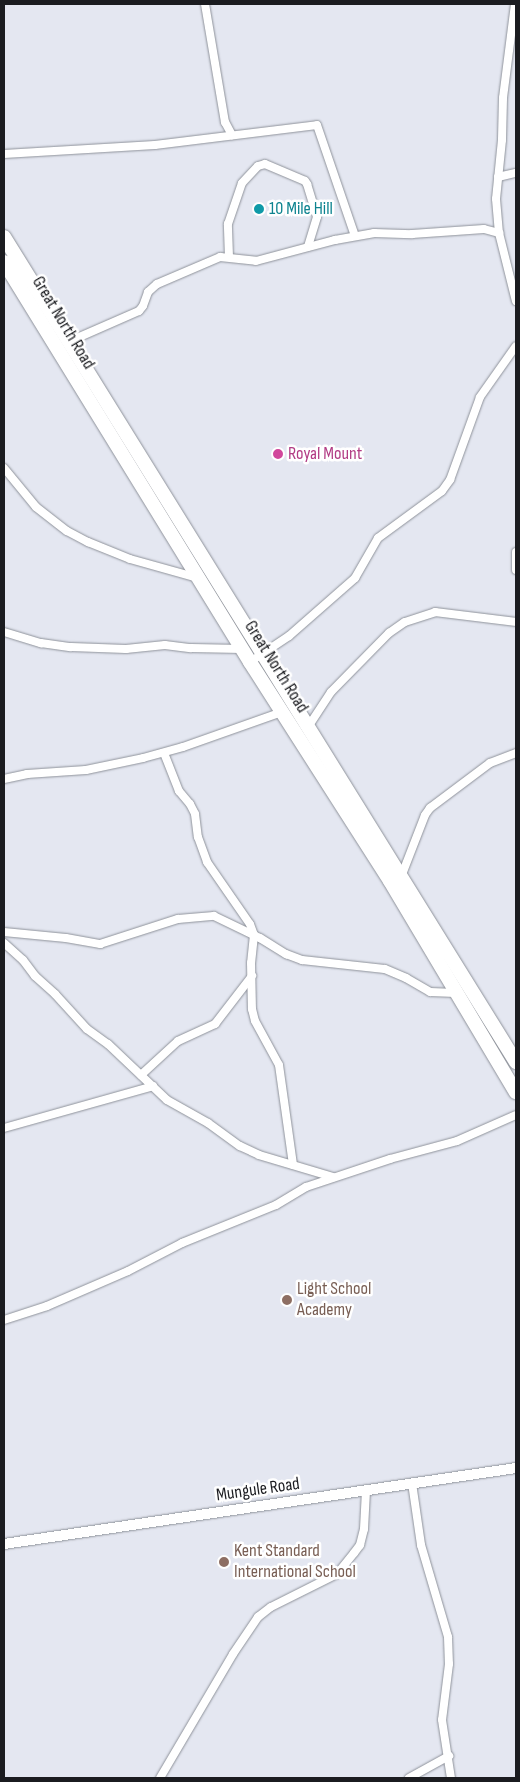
<!DOCTYPE html>
<style>
body{margin:0}
#map{position:relative;width:520px;height:1782px;overflow:hidden;background:#e4e7f1;font-family:"Sofia Sans Condensed",sans-serif}
div>[style]{position:absolute}
.roads{filter:drop-shadow(0 0 1px #8e929a) drop-shadow(0 0 1px #8e929a)}
.street>*{height:8px;margin:-4px;padding:0 4px;transform-origin:4px;border-radius:4px;background:#fff}
.secondary>*{height:10px;margin:-5px;padding:0 5px;transform-origin:5px;border-radius:5px;background:#fff}
.highway>*{height:14px;margin:-7px;padding:0 7px;transform-origin:7px;border-radius:7px;background:#fff}
.dots>*{width:14px;height:14px;translate:-50% -50%;box-sizing:border-box;border:2px solid #fff;border-radius:50%}
span{translate:-50% -50%;white-space:nowrap;text-align:center;line-height:1.15;-webkit-text-stroke:5px #fff;paint-order:stroke}
.culture-label{font-size:18px;color:#0d838f}
.left{translate:0 -50%;text-align:left}
.street-label{font-size:18px;color:#1b1c20}
.hotel-label{font-size:18px;color:#b23c85}
.education-label{font-size:18px;color:#785e54}
.frame{position:absolute;inset:0;border:5px solid #1b1c20;pointer-events:none}
</style>
<div id="map">
<div class="roads">
<div class="street">
<div style="left:205px;top:4px;width:120px;rotate:80.4deg"></div>
<div style="left:225px;top:122px;width:15px;rotate:62deg"></div>
<div style="left:515px;top:4px;width:95px;rotate:97.3deg"></div>
<div style="left:503px;top:98px;width:42px;rotate:91.4deg"></div>
<div style="left:502px;top:140px;width:59px;rotate:95.8deg"></div>
<div style="left:496px;top:199px;width:34px;rotate:85deg"></div>
<div style="left:499px;top:233px;width:70px;rotate:76deg"></div>
<div style="left:4px;top:154px;width:151px;rotate:-3.4deg"></div>
<div style="left:155px;top:145px;width:163px;rotate:-7deg"></div>
<div style="left:317px;top:125px;width:117px;rotate:71.1deg"></div>
<div style="left:498px;top:177px;width:18px;rotate:-13deg"></div>
<div style="left:229px;top:257px;width:33px;rotate:-92deg"></div>
<div style="left:228px;top:224px;width:43px;rotate:-71.1deg"></div>
<div style="left:242px;top:183px;width:23px;rotate:-47deg"></div>
<div style="left:258px;top:166px;width:7px;rotate:-16deg"></div>
<div style="left:265px;top:164px;width:43px;rotate:23deg"></div>
<div style="left:305px;top:181px;width:4px;rotate:56deg"></div>
<div style="left:307px;top:184px;width:34px;rotate:73deg"></div>
<div style="left:317px;top:217px;width:31px;rotate:107deg"></div>
<div style="left:68px;top:342px;width:77px;rotate:-23.6deg"></div>
<div style="left:139px;top:311px;width:6px;rotate:-51deg"></div>
<div style="left:143px;top:306px;width:15px;rotate:-70deg"></div>
<div style="left:148px;top:292px;width:12px;rotate:-42deg"></div>
<div style="left:157px;top:284px;width:69px;rotate:-23.2deg"></div>
<div style="left:220px;top:257px;width:36px;rotate:6deg"></div>
<div style="left:256px;top:261px;width:82px;rotate:-14.9deg"></div>
<div style="left:335px;top:240px;width:40px;rotate:-10deg"></div>
<div style="left:374px;top:233px;width:38px;rotate:2deg"></div>
<div style="left:412px;top:234px;width:72px;rotate:-4deg"></div>
<div style="left:484px;top:229px;width:16px;rotate:15deg"></div>
<div style="left:4px;top:468px;width:50px;rotate:50.6deg"></div>
<div style="left:36px;top:507px;width:39px;rotate:38deg"></div>
<div style="left:67px;top:531px;width:24px;rotate:28deg"></div>
<div style="left:88px;top:542px;width:45px;rotate:22deg"></div>
<div style="left:130px;top:559px;width:71px;rotate:15.6deg"></div>
<div style="left:516px;top:552px;width:18px;rotate:90deg"></div>
<div style="left:4px;top:632px;width:39px;rotate:17deg"></div>
<div style="left:41px;top:643px;width:30px;rotate:8deg"></div>
<div style="left:71px;top:647px;width:55px;rotate:2.1deg"></div>
<div style="left:126px;top:649px;width:39px;rotate:-6deg"></div>
<div style="left:165px;top:645px;width:26px;rotate:7deg"></div>
<div style="left:191px;top:648px;width:51px;rotate:1.1deg"></div>
<div style="left:250px;top:662px;width:47px;rotate:-33.7deg"></div>
<div style="left:289px;top:636px;width:88px;rotate:-41.3deg"></div>
<div style="left:355px;top:578px;width:46px;rotate:-60.1deg"></div>
<div style="left:378px;top:538px;width:79px;rotate:-36.3deg"></div>
<div style="left:442px;top:491px;width:14px;rotate:-54deg"></div>
<div style="left:450px;top:480px;width:88px;rotate:-70.1deg"></div>
<div style="left:480px;top:397px;width:62px;rotate:-54.8deg"></div>
<div style="left:308px;top:727px;width:42px;rotate:-56.7deg"></div>
<div style="left:331px;top:692px;width:83px;rotate:-45.5deg"></div>
<div style="left:389px;top:633px;width:19px;rotate:-35deg"></div>
<div style="left:405px;top:622px;width:32px;rotate:-18deg"></div>
<div style="left:435px;top:612px;width:82px;rotate:7deg"></div>
<div style="left:164px;top:753px;width:41px;rotate:68.5deg"></div>
<div style="left:179px;top:791px;width:17px;rotate:50deg"></div>
<div style="left:190px;top:804px;width:11px;rotate:63deg"></div>
<div style="left:195px;top:814px;width:23px;rotate:83deg"></div>
<div style="left:198px;top:837px;width:27px;rotate:70deg"></div>
<div style="left:207px;top:862px;width:75px;rotate:55.3deg"></div>
<div style="left:250px;top:924px;width:12px;rotate:70deg"></div>
<div style="left:254px;top:935px;width:28px;rotate:96deg"></div>
<div style="left:251px;top:963px;width:46px;rotate:88.8deg"></div>
<div style="left:252px;top:1009px;width:12px;rotate:76deg"></div>
<div style="left:255px;top:1021px;width:50px;rotate:61.4deg"></div>
<div style="left:279px;top:1065px;width:101px;rotate:82deg"></div>
<div style="left:4px;top:779px;width:24px;rotate:-12deg"></div>
<div style="left:27px;top:774px;width:59px;rotate:-3.9deg"></div>
<div style="left:86px;top:770px;width:58px;rotate:-11.9deg"></div>
<div style="left:143px;top:758px;width:41px;rotate:-15.4deg"></div>
<div style="left:183px;top:747px;width:105px;rotate:-19.5deg"></div>
<div style="left:401px;top:877px;width:66px;rotate:-68.8deg"></div>
<div style="left:425px;top:815px;width:9px;rotate:-54deg"></div>
<div style="left:430px;top:808px;width:75px;rotate:-36.9deg"></div>
<div style="left:490px;top:763px;width:28px;rotate:-21deg"></div>
<div style="left:4px;top:932px;width:62px;rotate:5.5deg"></div>
<div style="left:66px;top:938px;width:35px;rotate:10deg"></div>
<div style="left:100px;top:944px;width:82px;rotate:-17.8deg"></div>
<div style="left:178px;top:919px;width:36px;rotate:-5deg"></div>
<div style="left:214px;top:916px;width:51px;rotate:25.6deg"></div>
<div style="left:260px;top:938px;width:31px;rotate:32deg"></div>
<div style="left:286px;top:954px;width:17px;rotate:21deg"></div>
<div style="left:302px;top:960px;width:83px;rotate:6.2deg"></div>
<div style="left:385px;top:969px;width:23px;rotate:23deg"></div>
<div style="left:406px;top:978px;width:28px;rotate:30deg"></div>
<div style="left:430px;top:992px;width:26px;rotate:2deg"></div>
<div style="left:4px;top:943px;width:25px;rotate:42deg"></div>
<div style="left:23px;top:960px;width:20px;rotate:53deg"></div>
<div style="left:35px;top:976px;width:27px;rotate:42deg"></div>
<div style="left:55px;top:994px;width:47px;rotate:47.6deg"></div>
<div style="left:87px;top:1029px;width:26px;rotate:36deg"></div>
<div style="left:108px;top:1044px;width:81px;rotate:43.5deg"></div>
<div style="left:167px;top:1100px;width:47px;rotate:29.3deg"></div>
<div style="left:208px;top:1123px;width:39px;rotate:36deg"></div>
<div style="left:240px;top:1146px;width:21px;rotate:25deg"></div>
<div style="left:259px;top:1155px;width:77px;rotate:16.6deg"></div>
<div style="left:141px;top:1075px;width:50px;rotate:-42.6deg"></div>
<div style="left:178px;top:1041px;width:41px;rotate:-24.7deg"></div>
<div style="left:215px;top:1024px;width:61px;rotate:-52.4deg"></div>
<div style="left:4px;top:1128px;width:155px;rotate:-15.7deg"></div>
<div style="left:4px;top:1320px;width:45px;rotate:-18deg"></div>
<div style="left:47px;top:1306px;width:88px;rotate:-23.4deg"></div>
<div style="left:128px;top:1271px;width:61px;rotate:-27.4deg"></div>
<div style="left:182px;top:1243px;width:101px;rotate:-22deg"></div>
<div style="left:276px;top:1205px;width:35px;rotate:-31deg"></div>
<div style="left:306px;top:1187px;width:89px;rotate:-18.4deg"></div>
<div style="left:390px;top:1159px;width:69px;rotate:-15deg"></div>
<div style="left:457px;top:1141px;width:64px;rotate:-23.8deg"></div>
<div style="left:412px;top:1483px;width:63px;rotate:81.7deg"></div>
<div style="left:421px;top:1545px;width:96px;rotate:73.6deg"></div>
<div style="left:448px;top:1637px;width:27px;rotate:88deg"></div>
<div style="left:449px;top:1664px;width:56px;rotate:97.1deg"></div>
<div style="left:442px;top:1720px;width:59px;rotate:81.2deg"></div>
<div style="left:160px;top:1778px;width:144px;rotate:-59.5deg"></div>
<div style="left:233px;top:1654px;width:45px;rotate:-56deg"></div>
<div style="left:258px;top:1617px;width:16px;rotate:-38deg"></div>
<div style="left:271px;top:1607px;width:74px;rotate:-26.6deg"></div>
<div style="left:337px;top:1574px;width:27px;rotate:-51deg"></div>
<div style="left:354px;top:1553px;width:10px;rotate:-53deg"></div>
<div style="left:360px;top:1545px;width:16px;rotate:-76deg"></div>
<div style="left:364px;top:1529px;width:38px;rotate:-87deg"></div>
<div style="left:409px;top:1778px;width:46px;rotate:-28.8deg"></div>
</div>
<div class="secondary">
<div style="left:4px;top:1544px;width:518px;rotate:-8.44deg"></div>
</div>
<div class="highway">
<div style="left:4px;top:237px;width:971px;rotate:58.18deg"></div>
<div style="left:4px;top:262px;width:470px;rotate:58.4deg"></div>
<div style="left:250px;top:662px;width:260px;rotate:57.4deg"></div>
<div style="left:390px;top:881px;width:246px;rotate:59.2deg"></div>
</div>
</div>
<div class="dots">
<div style="left:259px;top:209px;background:#0f9aa8"></div>
<div style="left:278px;top:454px;background:#d1479c"></div>
<div style="left:287px;top:1300px;background:#8d6e63"></div>
<div style="left:224px;top:1562px;background:#8d6e63"></div>
</div>
<div class="culture-label">
<span class="left" style="left:269px;top:209px">10 Mile Hill</span>
</div>
<div class="street-label">
<span style="left:63px;top:323px;rotate:59deg">Great North Road</span>
<span style="left:276px;top:667px;rotate:58deg">Great North Road</span>
<span style="left:258px;top:1490px;rotate:-8deg">Mungule Road</span>
</div>
<div class="hotel-label">
<span class="left" style="left:288px;top:454px">Royal Mount</span>
</div>
<div class="education-label">
<span class="left" style="left:297px;top:1300px">Light School<br>Academy</span>
<span class="left" style="left:234px;top:1562px">Kent Standard<br>International School</span>
</div>
<div class="frame"></div>
</div>
